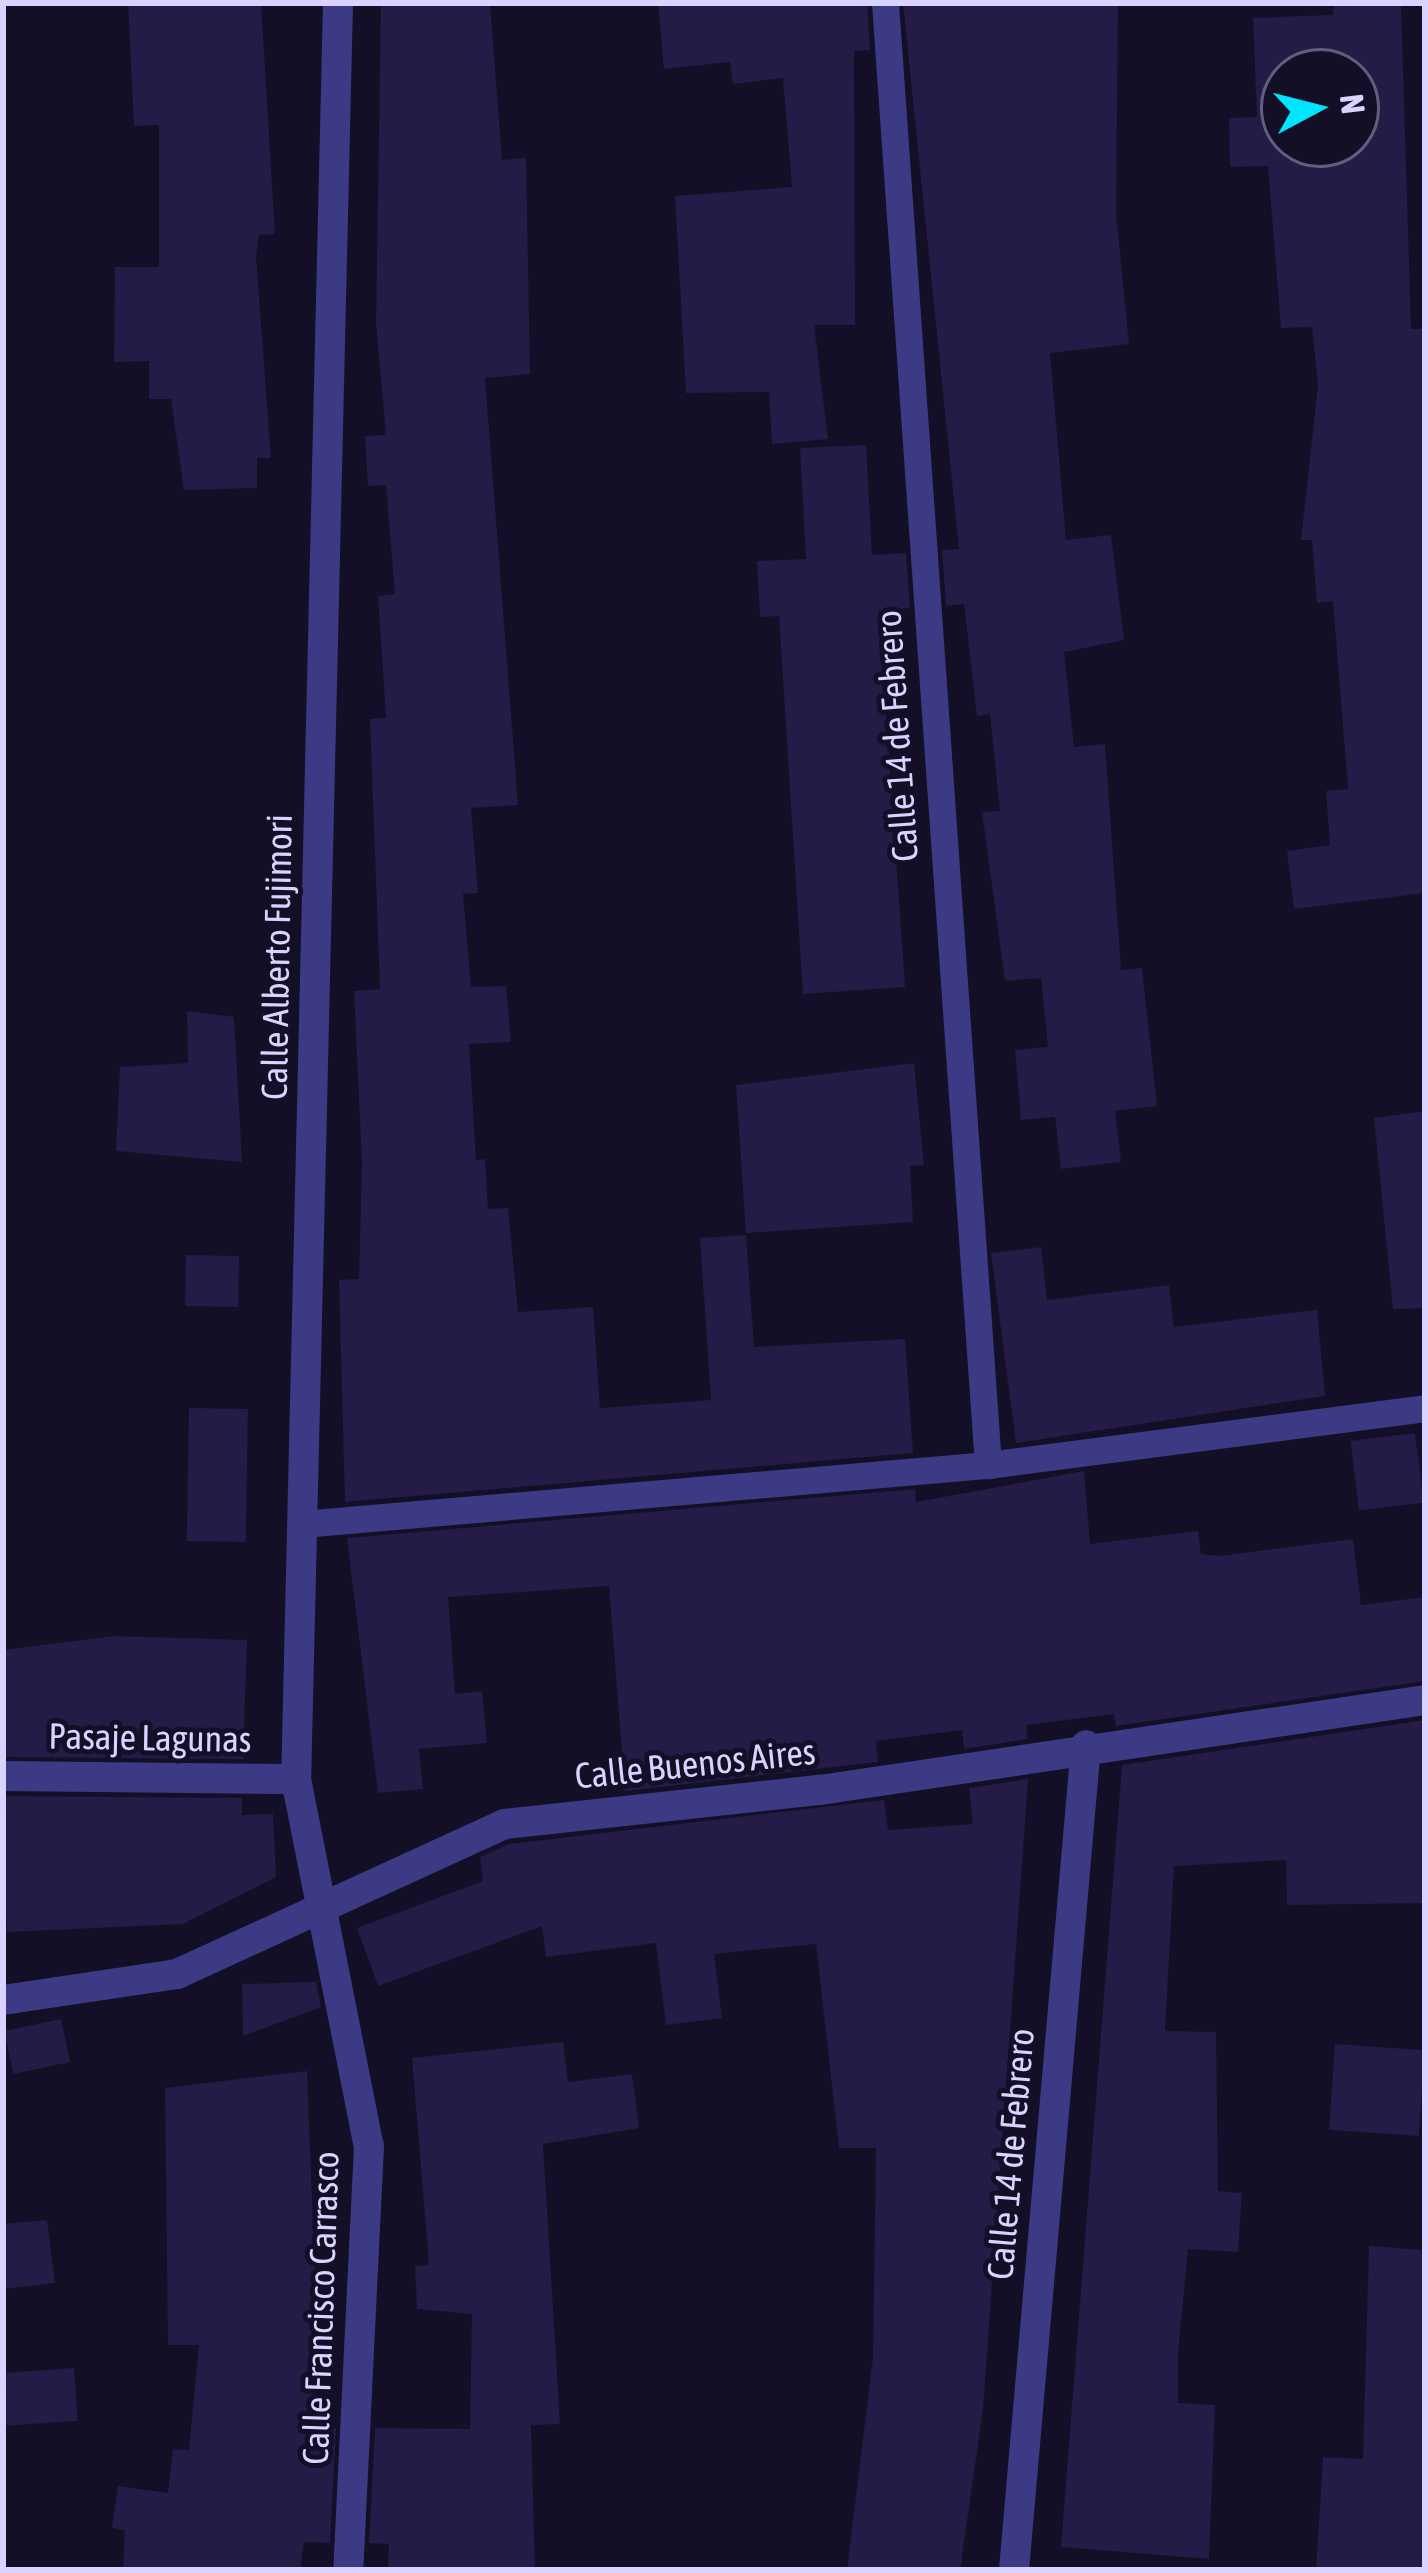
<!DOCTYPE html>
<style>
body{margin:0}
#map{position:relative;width:1428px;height:2573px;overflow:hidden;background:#130f26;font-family:"Asap Condensed",sans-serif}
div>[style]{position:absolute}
.building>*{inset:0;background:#241b47;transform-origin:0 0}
.service>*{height:27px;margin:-13.5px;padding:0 13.5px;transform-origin:13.5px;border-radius:13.5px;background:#3d3a85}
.minor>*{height:30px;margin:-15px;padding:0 15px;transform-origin:15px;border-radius:15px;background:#3d3a85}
span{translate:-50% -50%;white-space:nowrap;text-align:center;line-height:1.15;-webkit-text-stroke:10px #130f26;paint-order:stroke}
.street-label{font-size:36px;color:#d9d4ff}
.frame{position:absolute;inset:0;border:6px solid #d9d4ff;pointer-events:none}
.north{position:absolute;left:1260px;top:48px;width:120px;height:120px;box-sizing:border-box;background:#130f26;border:3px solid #625e7d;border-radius:50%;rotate:83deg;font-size:33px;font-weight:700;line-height:48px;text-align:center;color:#d9d4ff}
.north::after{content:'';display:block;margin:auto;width:42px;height:54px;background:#00e5ff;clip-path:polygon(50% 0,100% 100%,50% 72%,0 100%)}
</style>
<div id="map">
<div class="building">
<div style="clip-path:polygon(128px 3px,261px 3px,275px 234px,259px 235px,256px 257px,271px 458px,257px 458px,257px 488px,184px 490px,171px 399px,149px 399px,149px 361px,114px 362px,115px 267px,159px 267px,159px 125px,134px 126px)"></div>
<div style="clip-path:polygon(381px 3px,490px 3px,502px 160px,526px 158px,530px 374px,485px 378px,518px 805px,471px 808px,478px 893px,463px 894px,471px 987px,506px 986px,511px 1042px,469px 1044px,476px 1160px,485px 1159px,488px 1209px,508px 1208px,518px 1312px,593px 1307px,600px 1408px,711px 1400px,700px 1238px,746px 1235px,754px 1347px,905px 1339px,913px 1453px,345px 1502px,339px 1280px,359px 1279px,362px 1163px,354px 991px,380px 989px,370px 719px,386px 718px,378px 596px,395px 594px,386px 485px,368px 486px,365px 436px,386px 435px,376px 324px)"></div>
<div style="clip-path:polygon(658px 3px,867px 3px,870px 50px,854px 51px,855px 325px,814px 325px,828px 439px,772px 444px,769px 392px,686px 393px,675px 196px,792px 187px,783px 78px,733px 84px,730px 62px,664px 69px)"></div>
<div style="clip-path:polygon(903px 3px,1118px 3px,1116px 213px,1129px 344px,1050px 353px,1066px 540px,1111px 535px,1124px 640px,1064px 652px,1074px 747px,1105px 744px,1121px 970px,1142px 968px,1157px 1106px,1115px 1111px,1121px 1162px,1061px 1169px,1055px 1117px,1021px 1120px,1015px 1050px,1048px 1047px,1041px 978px,1005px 981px,982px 812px,1000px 811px,990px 714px,977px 716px,964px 604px,946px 606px,942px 550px,959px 549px)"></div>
<div style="clip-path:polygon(evenodd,1334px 3px,1401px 3px,1411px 329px,1425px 329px,1425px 893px,1294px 909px,1287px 851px,1330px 845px,1326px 791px,1348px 789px,1333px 601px,1317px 603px,1312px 540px,1301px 540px,1318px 385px,1312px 327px,1281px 328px,1268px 166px,1230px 167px,1229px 118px,1257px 117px,1253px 18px,1333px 15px,1334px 3px,1284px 72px,1356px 72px,1356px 144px,1284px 144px,1284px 72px)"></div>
<div style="clip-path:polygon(866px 445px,872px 555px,906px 553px,910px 608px,879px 611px,905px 987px,803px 994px,779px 616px,760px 617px,757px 561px,806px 559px,800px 448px)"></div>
<div style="clip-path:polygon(187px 1011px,234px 1017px,242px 1162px,116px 1151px,120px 1067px,188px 1063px)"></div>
<div style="clip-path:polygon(914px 1063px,924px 1165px,910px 1166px,913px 1222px,746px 1233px,736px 1085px)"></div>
<div style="clip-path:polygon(1425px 1111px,1425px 1308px,1393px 1309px,1374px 1118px)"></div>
<div style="clip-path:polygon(1041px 1247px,1047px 1300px,1169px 1285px,1174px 1327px,1317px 1310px,1325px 1396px,1016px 1443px,991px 1253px)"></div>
<div style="left:239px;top:1256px;width:51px;height:53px;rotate:91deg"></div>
<div style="left:189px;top:1408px;width:59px;height:133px;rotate:1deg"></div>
<div style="left:1415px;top:1433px;width:70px;height:65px;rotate:83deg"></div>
<div style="clip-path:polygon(1084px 1471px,1090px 1544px,1198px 1531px,1201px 1554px,1220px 1556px,1353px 1539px,1361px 1605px,1425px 1597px,1425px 1681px,1116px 1726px,1114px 1714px,1026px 1725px,1028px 1739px,964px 1749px,962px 1730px,876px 1741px,878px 1762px,625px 1791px,609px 1586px,448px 1597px,455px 1694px,482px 1691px,487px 1743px,419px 1749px,423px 1789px,378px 1793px,347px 1538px,915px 1489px,916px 1502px)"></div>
<div style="clip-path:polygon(115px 1636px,247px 1640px,243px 1759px,3px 1757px,3px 1650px)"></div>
<div style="clip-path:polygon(1425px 1720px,1425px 1903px,1287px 1905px,1286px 1860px,1174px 1866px,1165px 2031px,1216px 2032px,1218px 2191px,1242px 2193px,1238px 2252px,1188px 2249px,1178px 2353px,1178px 2403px,1215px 2405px,1209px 2559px,1061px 2547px,1122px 1765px)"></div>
<div style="clip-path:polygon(1028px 1779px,983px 2409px,960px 2570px,847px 2570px,873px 2357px,876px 2148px,839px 2148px,816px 1944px,714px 1954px,722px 2018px,666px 2025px,656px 1943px,546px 1957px,542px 1926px,378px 1986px,357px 1928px,483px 1881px,480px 1857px,509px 1844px,884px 1800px,888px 1830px,973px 1824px,969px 1788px)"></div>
<div style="clip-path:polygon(3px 1796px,242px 1798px,242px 1815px,273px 1814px,276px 1877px,183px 1924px,7px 1932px)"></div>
<div style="clip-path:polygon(316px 1982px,321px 2007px,243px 2036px,242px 1984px)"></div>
<div style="left:61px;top:2019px;width:44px;height:58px;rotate:78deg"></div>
<div style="clip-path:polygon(563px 2042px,568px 2082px,632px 2074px,639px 2128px,543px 2144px,560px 2424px,531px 2425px,535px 2570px,388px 2570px,389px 2544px,369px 2543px,375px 2428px,470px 2429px,472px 2314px,417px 2309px,415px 2266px,429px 2265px,412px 2058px)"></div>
<div style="left:1335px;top:2044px;width:90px;height:86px;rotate:4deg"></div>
<div style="clip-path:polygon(307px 2071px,321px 2428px,336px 2428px,330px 2543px,304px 2542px,300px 2570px,123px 2570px,125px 2530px,112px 2528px,118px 2486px,168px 2493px,173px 2449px,189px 2450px,199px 2345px,168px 2345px,165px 2088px)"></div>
<div style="clip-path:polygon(47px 2220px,55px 2283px,3px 2289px,3px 2224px)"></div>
<div style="clip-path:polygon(1369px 2246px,1425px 2250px,1425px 2570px,1316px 2570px,1323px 2457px,1363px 2459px)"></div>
<div style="left:74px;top:2368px;width:53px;height:71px;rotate:86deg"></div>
</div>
<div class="service">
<div style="left:885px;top:3px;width:1466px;rotate:85.97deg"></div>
<div style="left:302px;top:1524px;width:689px;rotate:-4.92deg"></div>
<div style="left:988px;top:1465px;width:441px;rotate:-7.4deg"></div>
</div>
<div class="minor">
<div style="left:338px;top:3px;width:1776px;rotate:91.35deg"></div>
<div style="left:296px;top:1779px;width:374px;rotate:78.8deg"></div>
<div style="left:369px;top:2146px;width:425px;rotate:92.8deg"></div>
<div style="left:3px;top:1776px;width:293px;rotate:0.6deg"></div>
<div style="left:3px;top:2000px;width:176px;rotate:-8.5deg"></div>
<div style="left:177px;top:1974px;width:361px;rotate:-24.6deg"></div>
<div style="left:505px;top:1824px;width:317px;rotate:-6.2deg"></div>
<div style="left:820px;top:1790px;width:612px;rotate:-8.46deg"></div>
<div style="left:1014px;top:2570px;width:828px;rotate:-85.01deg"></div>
</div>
<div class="street-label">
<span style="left:897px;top:736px;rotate:-94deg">Calle 14 de Febrero</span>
<span style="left:277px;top:957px;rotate:-89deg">Calle Alberto Fujimori</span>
<span style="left:150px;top:1738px;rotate:1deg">Pasaje Lagunas</span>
<span style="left:695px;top:1764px;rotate:-6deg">Calle Buenos Aires</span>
<span style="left:1011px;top:2154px;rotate:-85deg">Calle 14 de Febrero</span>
<span style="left:321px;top:2308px;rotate:-88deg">Calle Francisco Carrasco</span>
</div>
<div class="frame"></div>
<div class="north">N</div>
</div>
